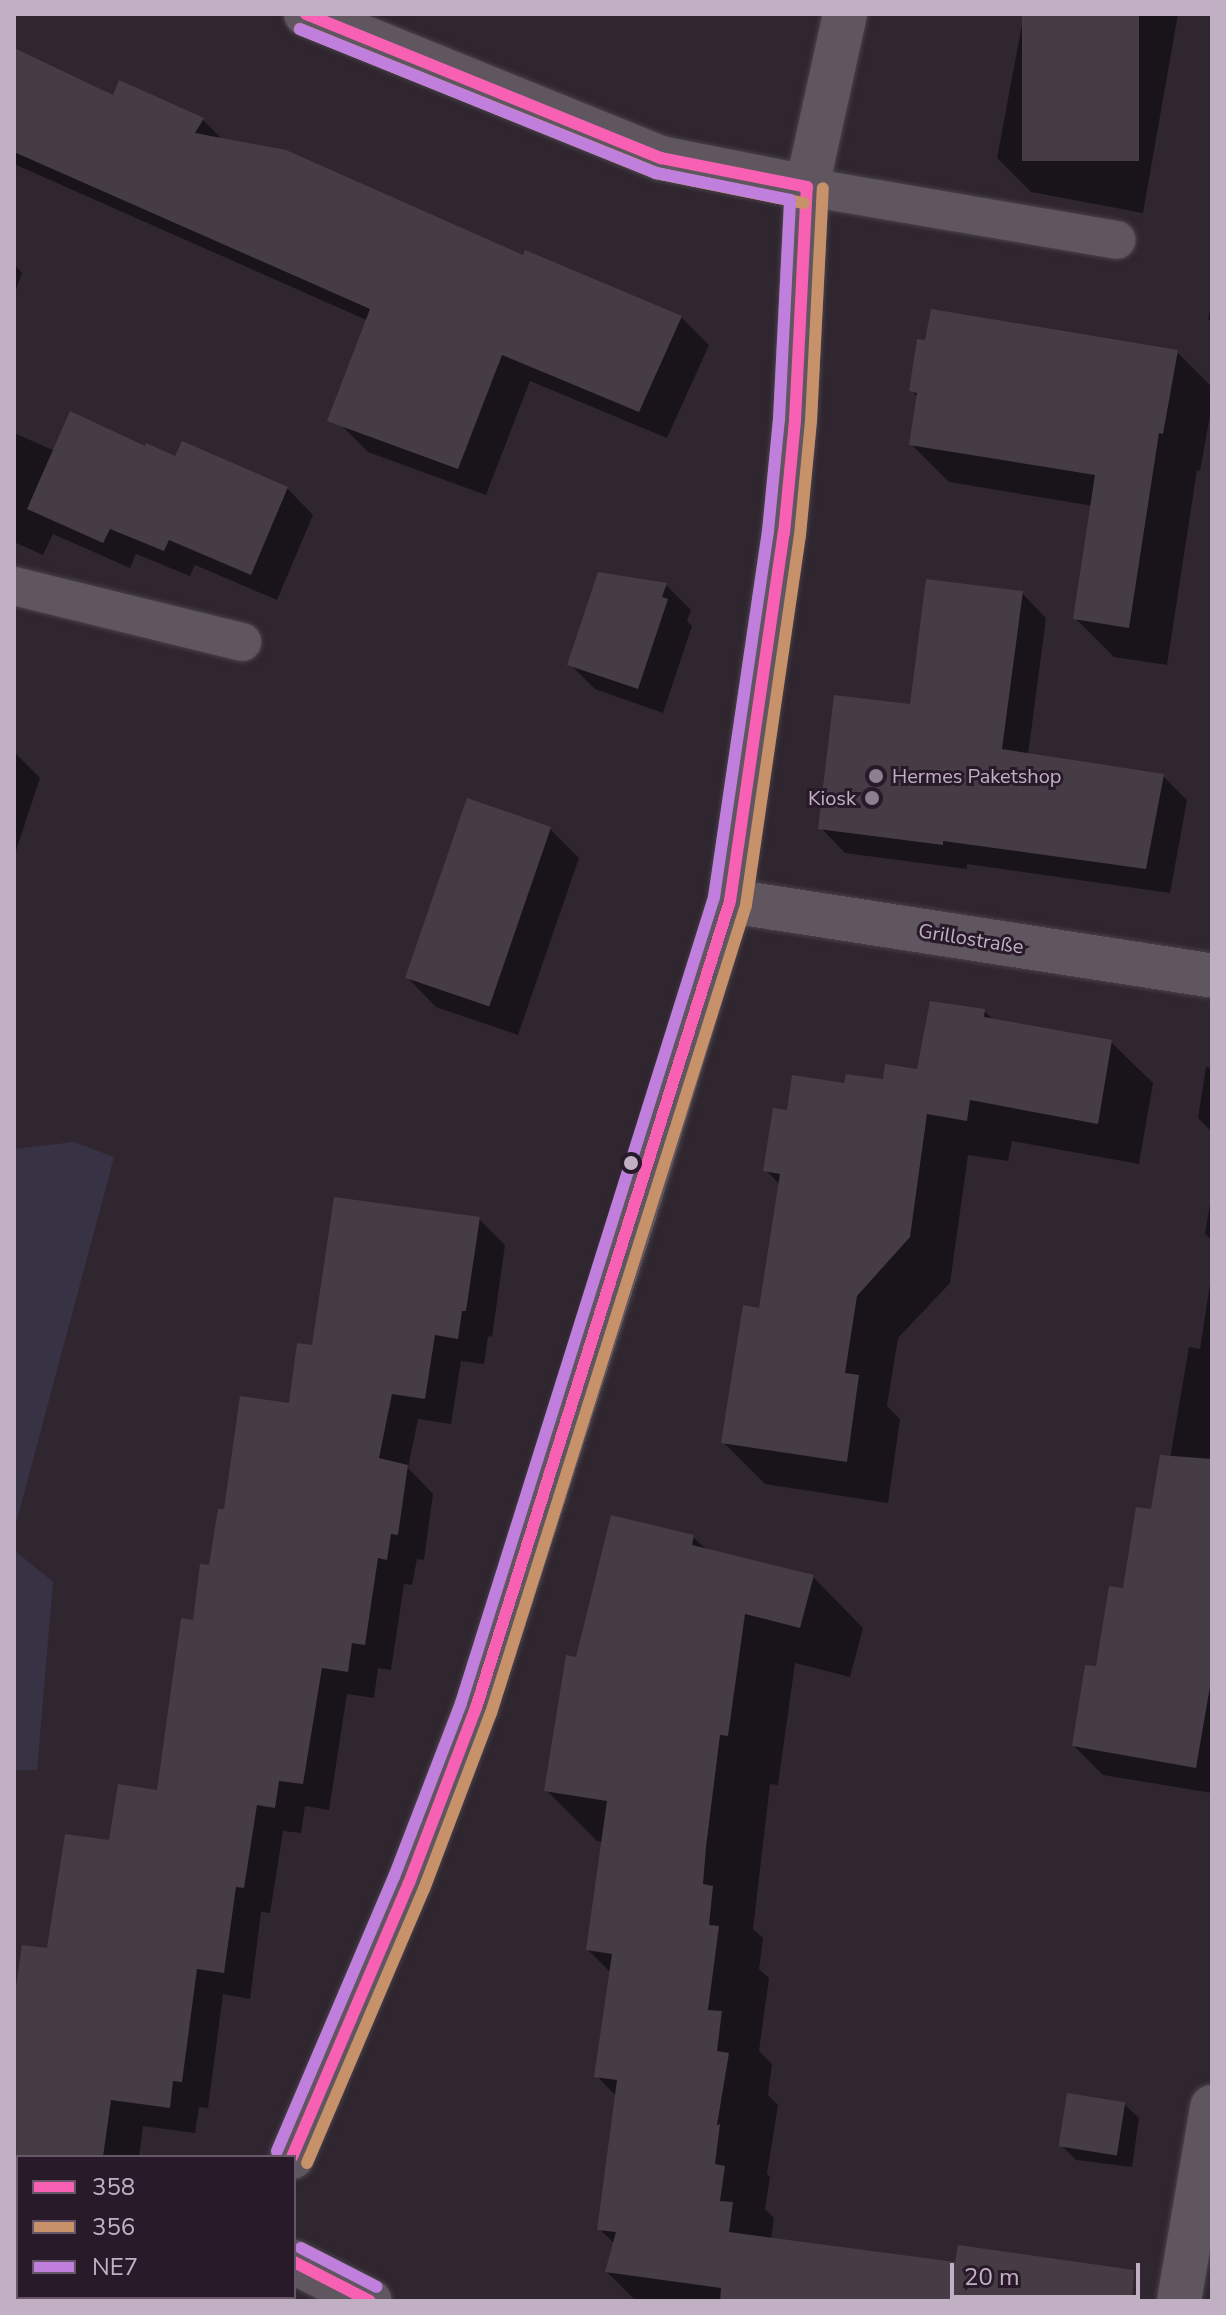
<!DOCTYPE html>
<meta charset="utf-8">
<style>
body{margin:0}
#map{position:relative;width:1226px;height:2315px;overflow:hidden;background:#302630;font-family:"Nunito Sans",sans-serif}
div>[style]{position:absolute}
.green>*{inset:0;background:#373345}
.shadow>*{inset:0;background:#0007}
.building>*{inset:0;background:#453c46;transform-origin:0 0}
.roads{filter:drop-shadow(0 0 2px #494249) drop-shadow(0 0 2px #494249)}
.lane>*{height:38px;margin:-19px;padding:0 19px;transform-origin:19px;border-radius:19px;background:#5f565f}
.street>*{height:44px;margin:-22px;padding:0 22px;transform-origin:22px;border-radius:22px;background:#5f565f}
.bus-1>*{height:12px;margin:-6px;padding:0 6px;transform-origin:6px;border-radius:6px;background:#f860b3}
.bus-2>*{height:12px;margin:-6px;padding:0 6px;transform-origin:6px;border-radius:6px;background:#c7916a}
.bus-3>*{height:12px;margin:-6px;padding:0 6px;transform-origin:6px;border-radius:6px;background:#c07fdc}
.dots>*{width:22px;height:22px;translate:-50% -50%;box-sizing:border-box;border:4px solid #291a2a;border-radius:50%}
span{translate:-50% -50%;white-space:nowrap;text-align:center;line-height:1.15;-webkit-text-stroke:6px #291a2a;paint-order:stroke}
.poi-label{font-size:20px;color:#c1afc3}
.left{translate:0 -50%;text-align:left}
.right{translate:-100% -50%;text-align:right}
.street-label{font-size:20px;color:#c1afc3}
.frame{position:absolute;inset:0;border:16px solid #c1afc3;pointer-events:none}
.legend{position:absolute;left:16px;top:2155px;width:280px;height:144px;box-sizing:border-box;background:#291a2a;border:2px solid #665667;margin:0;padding:10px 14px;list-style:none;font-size:24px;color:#c1afc3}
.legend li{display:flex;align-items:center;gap:16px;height:40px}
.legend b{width:40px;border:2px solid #665667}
.scale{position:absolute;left:950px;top:2263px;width:190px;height:36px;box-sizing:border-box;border:4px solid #c1afc3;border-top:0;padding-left:10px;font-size:24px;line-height:28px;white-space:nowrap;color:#c1afc3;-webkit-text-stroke:6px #291a2a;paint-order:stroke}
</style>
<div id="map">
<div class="green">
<div style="clip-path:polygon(74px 1142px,114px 1157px,14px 1531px,14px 1149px)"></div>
<div style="clip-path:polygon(14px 1550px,53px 1582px,37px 1770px,14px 1770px)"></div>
<div style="clip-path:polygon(14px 2207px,18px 2208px,18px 2297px,137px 2297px,135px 2301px,14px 2301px)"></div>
</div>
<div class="shadow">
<div style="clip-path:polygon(1024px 14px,1178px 14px,1143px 213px,1031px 192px,997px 158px)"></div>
<div style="clip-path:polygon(14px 50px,114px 98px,203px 120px,223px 140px,681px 317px,709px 345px,667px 438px,530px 381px,486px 495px,368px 452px,341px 425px,380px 326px,14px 164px)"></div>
<div style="clip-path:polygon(14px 264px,22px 273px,14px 295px)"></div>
<div style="clip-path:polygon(1212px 301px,1212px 323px,1208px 319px)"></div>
<div style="clip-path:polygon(1177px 352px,1212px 387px,1212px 405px,1200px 471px,1197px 470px,1167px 665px,1114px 657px,1076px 619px,1093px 506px,949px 482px,911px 444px,918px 397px,911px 390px)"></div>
<div style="clip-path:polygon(14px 433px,55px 451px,146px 449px,287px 488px,313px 515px,277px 600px,195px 565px,190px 576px,136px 554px,130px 568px,53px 534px,43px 555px,14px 542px)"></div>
<div style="clip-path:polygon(666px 585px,691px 610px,687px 621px,692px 626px,663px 713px,595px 689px,570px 664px)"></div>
<div style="clip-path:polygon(1022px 593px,1046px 618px,1028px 755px,1163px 776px,1187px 800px,1170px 893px,967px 864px,967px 869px,845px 853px,821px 828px,912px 707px)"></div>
<div style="clip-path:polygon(14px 752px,40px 778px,14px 857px)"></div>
<div style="clip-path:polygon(550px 829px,579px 858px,518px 1035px,436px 1007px,408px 978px)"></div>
<div style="clip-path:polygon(984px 1011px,995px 1021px,1111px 1042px,1153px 1083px,1139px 1164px,1012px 1141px,1008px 1161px,968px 1155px,950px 1283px,898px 1338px,887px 1406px,900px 1419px,888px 1503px,765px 1484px,724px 1443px,761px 1310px,780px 1185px,766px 1170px,789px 1112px,846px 1085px,884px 1081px,918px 1071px)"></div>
<div style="clip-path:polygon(1206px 1067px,1212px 1068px,1212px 1132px,1198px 1118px)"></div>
<div style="clip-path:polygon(1212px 1191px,1212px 1240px,1205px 1234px)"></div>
<div style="clip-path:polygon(479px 1219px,505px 1245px,492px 1337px,488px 1336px,484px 1364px,461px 1361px,451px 1424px,418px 1419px,408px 1468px,433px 1494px,424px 1560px,417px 1559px,412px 1585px,404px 1584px,391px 1670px,378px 1668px,374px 1698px,347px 1694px,329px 1810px,305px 1806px,301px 1833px,283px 1831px,270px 1913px,261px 1912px,250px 1999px,223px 1994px,208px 2108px,199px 2107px,195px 2133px,143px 2126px,139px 2157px,18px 2157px,18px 2196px,14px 2192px,14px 2015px,110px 1843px,159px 1792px,194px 1622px,226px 1511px,291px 1406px,314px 1347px)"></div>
<div style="clip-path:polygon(1212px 1271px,1212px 1793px,1103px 1775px,1074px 1746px,1170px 1458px,1189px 1347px,1200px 1349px)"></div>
<div style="clip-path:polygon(693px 1537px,707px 1550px,813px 1577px,863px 1628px,850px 1677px,795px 1663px,778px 1785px,770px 1784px,753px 1929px,763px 1938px,759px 1969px,769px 1978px,759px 2051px,772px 2064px,768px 2095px,778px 2105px,767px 2174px,770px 2177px,765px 2209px,774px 2218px,771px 2240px,1114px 2301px,636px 2301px,607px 2272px,615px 2244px,599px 2229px,617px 2097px,597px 2076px,611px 1973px,588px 1950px,603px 1842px,597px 1841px,547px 1791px,577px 1659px)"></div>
<div style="clip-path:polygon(1124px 2104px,1139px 2118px,1132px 2167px,1076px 2160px,1061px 2145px)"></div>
</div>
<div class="building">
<div style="left:1022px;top:14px;width:117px;height:147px"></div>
<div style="clip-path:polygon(14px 48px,113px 95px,119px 80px,204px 118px,195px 133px,286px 150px,523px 255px,525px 250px,682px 316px,639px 412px,502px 355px,458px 469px,327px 421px,370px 309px,14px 152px)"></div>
<div style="clip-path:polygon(931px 309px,1178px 350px,1163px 434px,1159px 433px,1129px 628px,1073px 619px,1095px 475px,909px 445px,917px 393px,909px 391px,917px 339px,925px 340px)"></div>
<div style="clip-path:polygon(70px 411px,145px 446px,146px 443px,175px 456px,182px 441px,288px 487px,251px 575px,169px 540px,164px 551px,110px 529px,103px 543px,27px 509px)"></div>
<div style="clip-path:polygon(598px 572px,667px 583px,662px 597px,668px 599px,638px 689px,567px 665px)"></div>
<div style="clip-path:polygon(926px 579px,1023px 591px,1002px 749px,1164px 774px,1146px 869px,943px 841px,943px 845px,818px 829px,834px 695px,910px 704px)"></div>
<div style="left:467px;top:798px;width:89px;height:190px;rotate:19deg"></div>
<div style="clip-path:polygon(930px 1001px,985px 1009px,984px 1017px,1112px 1040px,1098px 1124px,970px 1100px,967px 1121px,927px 1114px,910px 1237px,857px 1296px,845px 1373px,859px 1375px,847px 1462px,721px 1443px,743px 1305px,759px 1308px,780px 1174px,763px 1171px,773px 1108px,787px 1110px,792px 1075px,844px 1083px,846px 1074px,883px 1079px,885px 1064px,917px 1069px)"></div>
<div style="clip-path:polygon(334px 1197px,480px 1217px,466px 1311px,462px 1311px,458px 1339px,435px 1335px,425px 1399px,392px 1394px,379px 1458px,408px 1465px,398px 1535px,391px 1534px,387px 1560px,378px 1558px,365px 1645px,352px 1643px,348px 1672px,322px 1668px,303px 1784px,279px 1781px,275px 1808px,257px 1805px,244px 1888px,236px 1887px,224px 1973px,197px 1969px,182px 2082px,173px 2081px,170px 2108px,111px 2100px,103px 2157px,14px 2157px,14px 2001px,22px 1945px,47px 1948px,65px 1834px,109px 1840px,118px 1784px,157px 1790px,181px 1618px,193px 1620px,200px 1564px,209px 1565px,218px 1509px,224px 1509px,240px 1396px,289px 1403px,297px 1343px,312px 1345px)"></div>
<div style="clip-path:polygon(1160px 1455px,1212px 1459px,1212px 1675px,1196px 1768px,1072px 1746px,1085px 1665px,1096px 1666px,1109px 1586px,1123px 1588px,1136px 1507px,1151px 1509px)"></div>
<div style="clip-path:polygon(611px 1515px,694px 1535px,692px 1545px,814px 1575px,800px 1628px,745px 1614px,728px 1736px,720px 1735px,706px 1847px,703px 1884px,713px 1886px,709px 1925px,719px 1926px,708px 2010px,722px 2011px,717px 2051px,729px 2053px,717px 2125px,720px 2124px,715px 2164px,725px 2166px,720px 2201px,733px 2202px,729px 2232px,955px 2262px,958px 2245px,1134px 2270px,1132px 2301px,720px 2301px,721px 2288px,605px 2272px,616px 2232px,597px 2230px,617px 2080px,594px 2077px,612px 1954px,586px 1950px,607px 1801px,544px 1791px,566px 1655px,576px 1657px)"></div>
<div style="left:1067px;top:2093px;width:59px;height:54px;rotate:9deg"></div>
</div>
<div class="roads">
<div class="lane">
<div style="left:807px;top:187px;width:314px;rotate:9.7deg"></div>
<div style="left:14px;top:586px;width:235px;rotate:13.8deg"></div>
</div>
<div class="street">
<div style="left:306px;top:14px;width:383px;rotate:22.1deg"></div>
<div style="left:661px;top:158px;width:149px;rotate:11.2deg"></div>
<div style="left:730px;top:901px;width:488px;rotate:8.8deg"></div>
<div style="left:292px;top:2157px;width:298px;rotate:-66.9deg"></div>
<div style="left:409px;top:1883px;width:187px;rotate:-69.1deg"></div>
<div style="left:476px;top:1708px;width:538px;rotate:-72.24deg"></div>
<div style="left:640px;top:1196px;width:308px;rotate:-73deg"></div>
<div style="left:730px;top:901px;width:372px;rotate:-81.7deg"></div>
<div style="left:784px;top:533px;width:114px;rotate:-84.4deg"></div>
<div style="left:795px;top:420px;width:233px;rotate:-87.1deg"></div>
<div style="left:807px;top:187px;width:177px;rotate:-77.6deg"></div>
<div style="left:294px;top:2262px;width:85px;rotate:27.2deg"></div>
<div style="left:225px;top:2301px;width:4px;rotate:-63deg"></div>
<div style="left:1179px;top:2301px;width:197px;rotate:-80.3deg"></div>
</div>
</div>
<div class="bus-1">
<div style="left:306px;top:14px;width:383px;rotate:22.1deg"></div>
<div style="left:661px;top:158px;width:149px;rotate:11.2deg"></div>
<div style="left:292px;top:2157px;width:298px;rotate:-66.9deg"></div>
<div style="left:409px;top:1883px;width:187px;rotate:-69.1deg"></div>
<div style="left:476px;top:1708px;width:846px;rotate:-72.53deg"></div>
<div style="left:730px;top:901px;width:372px;rotate:-81.7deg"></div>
<div style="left:784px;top:533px;width:114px;rotate:-84.4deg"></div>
<div style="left:795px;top:420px;width:233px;rotate:-87.1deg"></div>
<div style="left:294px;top:2262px;width:85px;rotate:27.2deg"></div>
</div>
<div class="bus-2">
<div style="left:300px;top:29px;width:384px;rotate:22deg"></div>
<div style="left:656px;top:173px;width:151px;rotate:11.5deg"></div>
<div style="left:307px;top:2163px;width:298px;rotate:-66.9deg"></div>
<div style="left:424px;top:1889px;width:188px;rotate:-69.2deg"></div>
<div style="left:491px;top:1713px;width:847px;rotate:-72.48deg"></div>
<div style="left:746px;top:905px;width:374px;rotate:-81.7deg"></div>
<div style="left:800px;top:535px;width:115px;rotate:-84.5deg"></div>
<div style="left:811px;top:421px;width:233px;rotate:-87.1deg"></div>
</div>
<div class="bus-3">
<div style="left:277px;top:2151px;width:298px;rotate:-66.9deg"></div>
<div style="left:394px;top:1877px;width:186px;rotate:-68.9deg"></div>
<div style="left:461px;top:1703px;width:845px;rotate:-72.57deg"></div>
<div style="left:714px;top:897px;width:370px;rotate:-81.6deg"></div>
<div style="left:768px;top:531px;width:113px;rotate:-84.4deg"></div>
<div style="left:779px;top:419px;width:219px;rotate:-87.1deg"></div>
<div style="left:790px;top:200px;width:137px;rotate:-168.6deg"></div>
<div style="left:656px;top:173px;width:384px;rotate:-158deg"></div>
<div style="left:301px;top:2248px;width:85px;rotate:27.2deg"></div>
</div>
<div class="dots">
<div style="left:876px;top:776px;background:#8e7f90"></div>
<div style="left:872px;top:798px;background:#8e7f90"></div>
<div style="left:631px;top:1163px;background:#c1afc3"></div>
</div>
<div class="poi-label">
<span class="left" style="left:892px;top:776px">Hermes Paketshop</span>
<span class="right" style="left:856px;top:798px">Kiosk</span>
</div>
<div class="street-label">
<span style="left:971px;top:939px;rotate:9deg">Grillostraße</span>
</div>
<div class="frame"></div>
<ul class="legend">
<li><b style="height:10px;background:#f860b3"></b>358</li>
<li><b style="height:10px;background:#c7916a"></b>356</li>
<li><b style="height:10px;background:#c07fdc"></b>NE7</li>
</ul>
<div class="scale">20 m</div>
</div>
